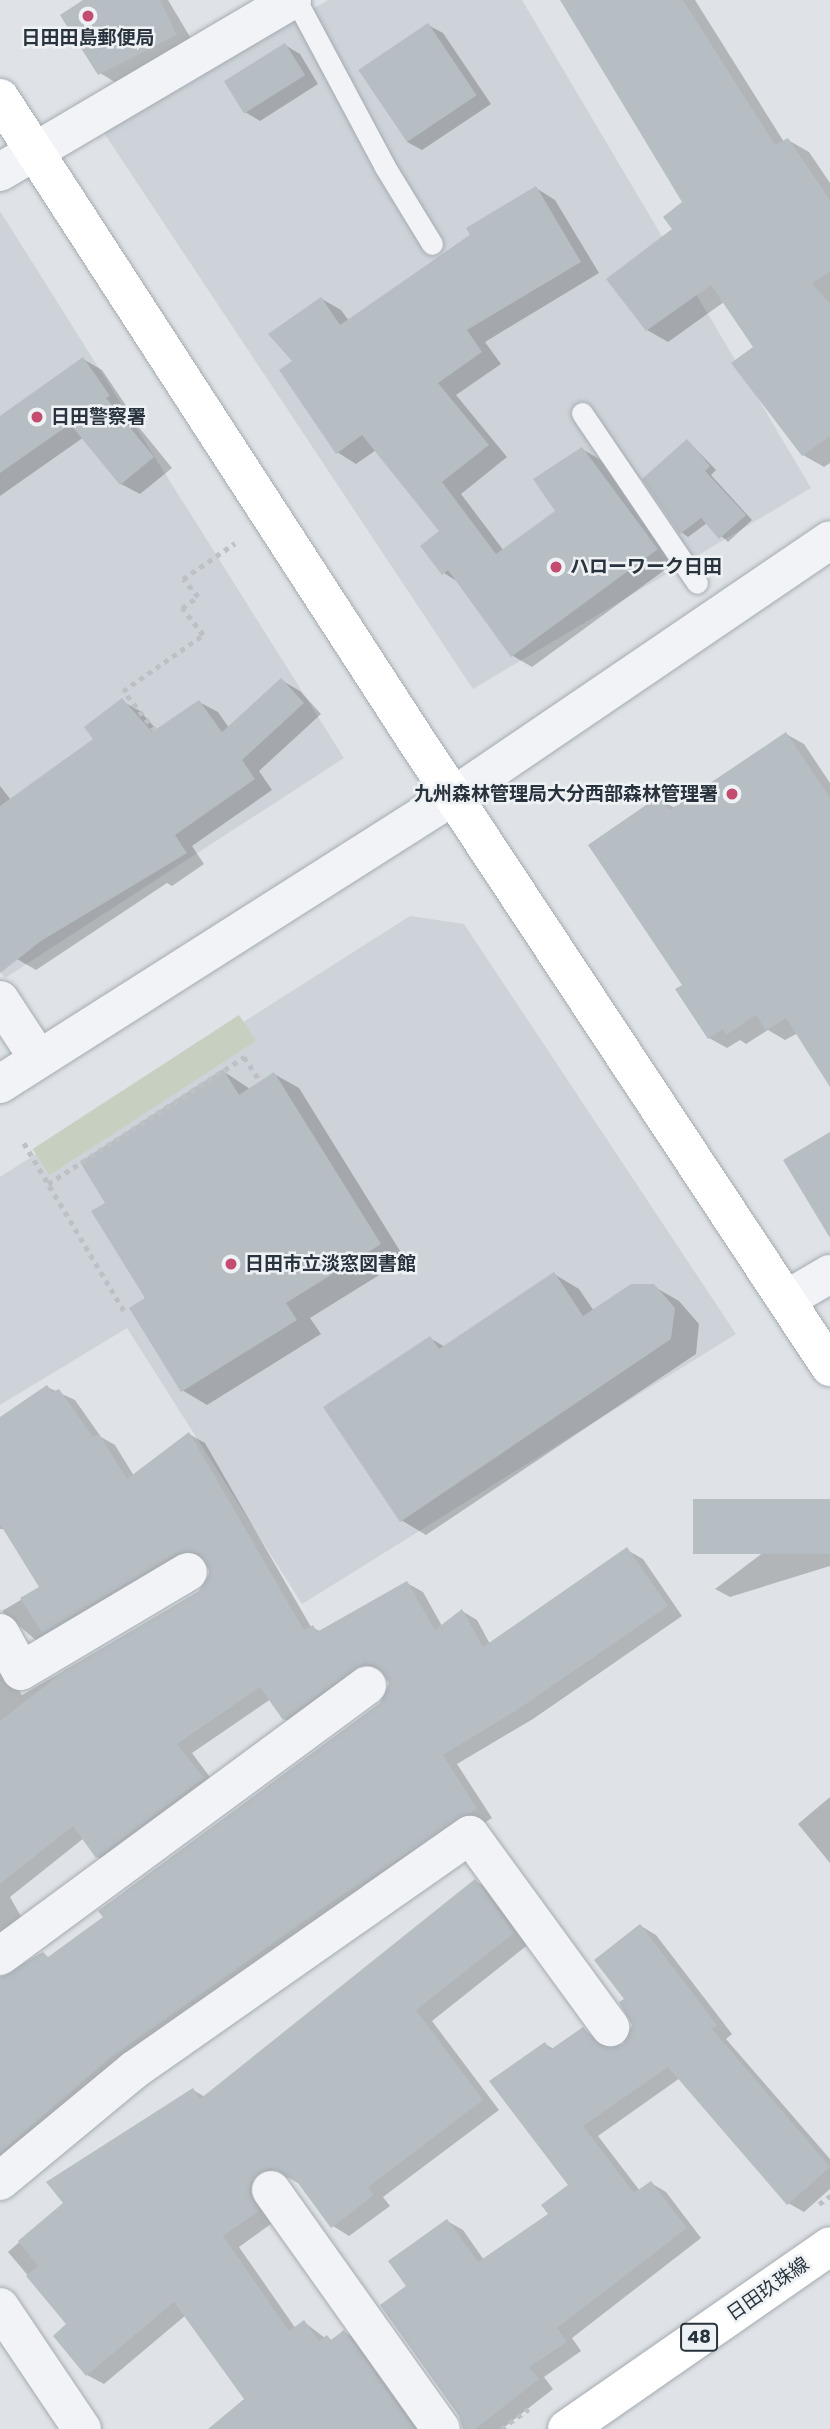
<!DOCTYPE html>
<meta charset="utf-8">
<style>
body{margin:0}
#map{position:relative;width:830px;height:2429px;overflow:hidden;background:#dfe3e7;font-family:Poppins,"Noto Sans JP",sans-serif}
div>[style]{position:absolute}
.built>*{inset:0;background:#cdd3d9}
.green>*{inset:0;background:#c7d0c0;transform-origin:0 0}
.shadow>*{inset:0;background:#0003}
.building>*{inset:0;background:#b6bdc3;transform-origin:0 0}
.path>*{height:4.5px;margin-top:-2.25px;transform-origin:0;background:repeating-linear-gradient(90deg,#bdc1c6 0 5px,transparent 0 10px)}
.roads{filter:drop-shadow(0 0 2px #a5abb1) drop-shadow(0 0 2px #a5abb1)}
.lane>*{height:21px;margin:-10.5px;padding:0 10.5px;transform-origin:10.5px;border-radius:10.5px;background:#f1f3f6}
.street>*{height:38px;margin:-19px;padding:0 19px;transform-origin:19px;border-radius:19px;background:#f1f3f6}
.secondary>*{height:38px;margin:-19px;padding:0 19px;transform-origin:19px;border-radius:19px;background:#fff}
.primary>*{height:38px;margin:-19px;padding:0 19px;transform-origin:19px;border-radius:19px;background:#fff}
.dots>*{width:19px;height:19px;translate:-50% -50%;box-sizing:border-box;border:4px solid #eef2f5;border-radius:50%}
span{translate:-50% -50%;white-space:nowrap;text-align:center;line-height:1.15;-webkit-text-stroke:5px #eef2f5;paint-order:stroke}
.shield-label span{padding:2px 5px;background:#eef2f5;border:2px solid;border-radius:5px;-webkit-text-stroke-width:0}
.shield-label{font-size:18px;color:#29333d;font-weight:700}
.poi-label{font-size:19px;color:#29333d;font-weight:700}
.left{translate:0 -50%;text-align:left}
.right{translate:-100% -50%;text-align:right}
.street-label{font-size:19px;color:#29333d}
</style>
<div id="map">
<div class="built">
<div style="clip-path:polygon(328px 0,522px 0,811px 488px,473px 689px,102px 130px)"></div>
<div style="clip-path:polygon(0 211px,344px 758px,5px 978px,0 971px)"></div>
<div style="clip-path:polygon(410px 916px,464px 924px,736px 1334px,302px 1604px,127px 1328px,0 1405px,0 1177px)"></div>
</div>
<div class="green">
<div style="left:239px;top:1015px;width:31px;height:246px;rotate:57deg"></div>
</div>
<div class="shadow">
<div style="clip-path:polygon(86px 0,168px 0,196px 47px,120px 85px,100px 73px)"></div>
<div style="clip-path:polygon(562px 0,695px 0,784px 142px,788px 140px,809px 152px,830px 183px,830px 463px,824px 467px,803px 455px,756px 347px,724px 302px,668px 342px,647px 330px,684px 202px)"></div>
<div style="clip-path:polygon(428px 25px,443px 33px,491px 104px,422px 150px,407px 142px)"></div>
<div style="clip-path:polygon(285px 45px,300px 54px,318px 84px,260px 121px,245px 112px)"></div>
<div style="clip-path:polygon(536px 188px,555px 200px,599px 273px,485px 342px,501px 364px,456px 395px,507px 457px,461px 494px,504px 551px,557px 512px,582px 449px,601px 460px,677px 561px,532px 667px,513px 656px,458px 582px,444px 573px,442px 532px,376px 450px,356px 464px,337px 452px,295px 361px,322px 299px,341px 310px,349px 321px)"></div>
<div style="clip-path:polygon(83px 359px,102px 370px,127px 407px,124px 409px,172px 468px,140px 494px,121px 484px,84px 437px,0 496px,0 418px)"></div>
<div style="clip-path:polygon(688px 441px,716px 470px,711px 475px,752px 520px,728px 542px,707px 523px,688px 537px,681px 532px)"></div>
<div style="clip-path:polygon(281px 680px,300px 691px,321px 714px,259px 771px,272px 790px,192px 846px,204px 864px,172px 886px,167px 883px,36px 970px,17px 959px,0 936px,0 786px,11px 800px,95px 740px,122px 701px,140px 711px,158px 731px,199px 702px,218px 712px,229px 728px)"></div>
<div style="clip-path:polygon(786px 734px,804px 744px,830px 783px,830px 1084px,798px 1033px,785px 1040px,768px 1030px,746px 1044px,740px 1040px,727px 1048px,709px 1038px,684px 985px,662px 801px,675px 808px)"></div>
<div style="clip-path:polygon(223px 1071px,250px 1089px,274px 1074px,299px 1088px,405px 1259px,310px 1318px,321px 1334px,207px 1405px,182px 1390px,107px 1204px)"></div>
<div style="clip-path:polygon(554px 1274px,579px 1289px,594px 1311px,653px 1286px,679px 1301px,699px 1324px,696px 1354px,426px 1535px,401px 1520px,430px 1338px,445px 1347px)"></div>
<div style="clip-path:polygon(47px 1387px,75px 1400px,101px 1437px,115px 1445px,134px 1476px,189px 1434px,205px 1443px,311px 1627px,322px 1632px,407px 1583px,423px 1592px,442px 1626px,462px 1611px,477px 1620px,490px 1644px,627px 1550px,643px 1559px,682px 1616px,533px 1719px,457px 1764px,492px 1818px,346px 1911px,0 2175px,0 2003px,381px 1704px,391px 1682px,381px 1671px,300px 1728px,284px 1719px,271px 1699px,192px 1753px,218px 1788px,113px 1866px,97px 1857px,84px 1838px,10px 1897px,27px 1927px,0 1946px,0 1661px,22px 1695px,201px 1592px,209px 1583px,209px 1561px,204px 1558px,46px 1649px,2px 1611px,41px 1588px,5px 1529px,0 1529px,0 1419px)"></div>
<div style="clip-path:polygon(830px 1502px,830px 1566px,730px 1597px,715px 1589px)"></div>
<div style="clip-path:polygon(830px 1797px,830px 1863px,798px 1824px)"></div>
<div style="clip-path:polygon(475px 1881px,492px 1891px,530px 1943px,432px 2021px,499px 2110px,383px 2197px,390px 2206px,349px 2236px,333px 2226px,300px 2183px,288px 2177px,267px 2191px,275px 2221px,239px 2247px,296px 2329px,304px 2322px,325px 2338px,333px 2340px,344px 2332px,361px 2342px,425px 2429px,211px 2429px,246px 2399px,186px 2315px,104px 2384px,87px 2375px,69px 2324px,8px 2252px,193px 2090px,205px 2097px)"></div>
<div style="clip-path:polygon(641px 1926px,656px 1935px,732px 2034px,726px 2039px,830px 2159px,830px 2189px,804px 2212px,788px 2203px,680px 2078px,598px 2136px,640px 2191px,651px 2183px,666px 2192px,701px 2238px,572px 2338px,581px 2351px,544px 2377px,553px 2389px,502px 2429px,470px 2429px,409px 2287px,447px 2221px,463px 2230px,484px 2260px,550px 2215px,571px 2185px,545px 2044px,554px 2049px,583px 2029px,608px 2048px,625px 2046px,634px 2025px,627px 1999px)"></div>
</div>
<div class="building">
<div style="clip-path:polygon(83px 0,160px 0,177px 35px,98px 75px,60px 15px)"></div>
<div style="clip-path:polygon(560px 0,683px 0,775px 145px,788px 138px,830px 200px,830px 272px,812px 283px,830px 304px,830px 436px,802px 456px,731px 363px,753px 347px,711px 285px,646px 331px,606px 279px,672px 229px,663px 217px,682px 202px)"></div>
<div style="left:428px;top:23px;width:87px;height:84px;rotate:56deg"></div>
<div style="left:285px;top:43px;width:38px;height:72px;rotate:58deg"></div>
<div style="clip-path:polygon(536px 186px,581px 262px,467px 330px,482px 352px,438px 383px,489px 445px,442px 482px,496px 554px,555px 511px,533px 479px,582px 447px,658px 549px,511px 657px,448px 570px,442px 575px,420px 546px,439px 531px,362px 435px,336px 454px,279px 370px,292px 361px,268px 334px,321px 297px,340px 325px,470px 235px,466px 228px)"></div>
<div style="clip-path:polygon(83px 357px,110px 396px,106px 398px,154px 457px,120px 485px,70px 424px,0 473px,0 416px)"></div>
<div style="clip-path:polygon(687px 439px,710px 466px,705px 471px,746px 515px,719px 539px,701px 518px,680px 534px,642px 479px)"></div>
<div style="clip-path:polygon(281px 678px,304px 703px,242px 760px,255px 779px,175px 835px,187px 853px,41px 941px,0 973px,0 806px,93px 739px,84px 727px,122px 698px,152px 732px,199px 700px,222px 732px)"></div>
<div style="clip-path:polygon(786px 732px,830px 798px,830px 1087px,786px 1018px,766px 1031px,756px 1015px,726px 1035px,723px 1029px,708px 1039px,675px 989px,682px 985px,588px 845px,649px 803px,662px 799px,670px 810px)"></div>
<div style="clip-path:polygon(223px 1069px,239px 1095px,274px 1072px,381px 1244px,286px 1303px,297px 1320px,181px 1392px,129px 1308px,145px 1298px,91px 1211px,105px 1203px,80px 1162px)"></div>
<div style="clip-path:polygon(830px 1132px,830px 1238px,783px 1160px)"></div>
<div style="clip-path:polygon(554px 1272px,583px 1316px,631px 1284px,654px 1284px,675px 1308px,671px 1339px,400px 1522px,323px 1407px,430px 1336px,439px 1349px)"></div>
<div style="clip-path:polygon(47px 1385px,52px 1392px,59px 1389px,93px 1437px,99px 1434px,127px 1479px,189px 1432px,304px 1630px,313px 1625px,317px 1632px,407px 1581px,435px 1630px,462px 1609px,483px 1647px,627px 1547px,668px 1606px,517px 1710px,443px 1755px,477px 1809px,330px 1903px,110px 2058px,0 2153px,0 1977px,43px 1952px,48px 1957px,103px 1917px,98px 1911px,380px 1703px,389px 1683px,376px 1665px,364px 1663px,283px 1720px,260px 1687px,177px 1744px,204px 1778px,96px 1858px,73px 1826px,0 1884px,0 1721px,65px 1670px,199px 1591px,210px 1572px,199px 1553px,177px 1553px,42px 1633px,20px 1598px,39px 1587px,0 1524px,0 1417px)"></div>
<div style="left:830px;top:1499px;width:55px;height:137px;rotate:90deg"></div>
<div style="clip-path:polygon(475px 1879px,514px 1933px,416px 2010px,483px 2100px,368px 2187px,374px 2195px,331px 2228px,298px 2183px,270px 2168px,251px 2182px,249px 2193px,259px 2211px,223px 2236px,289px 2331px,304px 2320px,319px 2341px,327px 2335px,331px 2340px,344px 2330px,414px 2429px,208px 2429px,244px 2399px,174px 2302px,86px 2376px,53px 2336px,66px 2324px,26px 2276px,38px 2266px,18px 2241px,63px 2203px,46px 2182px,193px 2088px,200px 2099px)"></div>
<div style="clip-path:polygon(640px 1924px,717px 2025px,712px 2029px,830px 2167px,787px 2205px,668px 2067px,583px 2126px,634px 2193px,651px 2181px,687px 2228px,557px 2328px,567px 2342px,529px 2367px,539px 2379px,475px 2429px,463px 2429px,459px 2416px,380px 2305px,406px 2286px,388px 2261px,447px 2219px,478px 2262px,548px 2214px,541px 2205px,568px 2185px,489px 2081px,545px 2042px,550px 2050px,583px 2027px,602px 2047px,623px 2044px,632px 2025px,619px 2002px,624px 1999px,594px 1960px)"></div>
</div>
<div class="path">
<div style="left:155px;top:731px;width:51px;rotate:-128.7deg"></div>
<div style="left:123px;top:691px;width:98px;rotate:-35deg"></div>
<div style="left:203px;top:635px;width:34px;rotate:-128deg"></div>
<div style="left:182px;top:608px;width:19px;rotate:-35deg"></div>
<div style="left:198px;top:597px;width:23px;rotate:-130deg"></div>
<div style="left:183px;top:579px;width:63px;rotate:-34.7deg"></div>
<div style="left:24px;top:1143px;width:199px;rotate:59.2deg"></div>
<div style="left:48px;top:1184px;width:234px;rotate:-32.9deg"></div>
<div style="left:244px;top:1057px;width:29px;rotate:56deg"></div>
<div style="left:819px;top:2204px;width:14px;rotate:-36deg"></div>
<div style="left:501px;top:2429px;width:34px;rotate:-36deg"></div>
</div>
<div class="roads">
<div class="lane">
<div style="left:296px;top:0;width:189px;rotate:61.9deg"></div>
<div style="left:385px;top:167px;width:90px;rotate:58.6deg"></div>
<div style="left:582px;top:413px;width:205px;rotate:55.9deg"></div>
</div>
<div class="street">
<div style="left:0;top:172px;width:339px;rotate:-30.5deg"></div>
<div style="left:0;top:1000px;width:69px;rotate:56.8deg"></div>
<div style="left:0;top:1084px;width:539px;rotate:-32.42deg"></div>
<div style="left:455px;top:795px;width:453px;rotate:-34.2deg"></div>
<div style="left:787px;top:1299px;width:50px;rotate:-30.2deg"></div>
<div style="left:0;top:1633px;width:43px;rotate:61.1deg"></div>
<div style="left:21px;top:1671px;width:194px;rotate:-30.7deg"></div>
<div style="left:0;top:1956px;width:456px;rotate:-36.4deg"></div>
<div style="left:0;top:2181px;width:174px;rotate:-39.6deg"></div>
<div style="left:134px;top:2070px;width:410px;rotate:-35deg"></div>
<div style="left:470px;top:1835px;width:238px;rotate:53.9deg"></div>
<div style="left:271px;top:2190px;width:293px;rotate:54.6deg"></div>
<div style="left:0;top:2307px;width:147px;rotate:56.1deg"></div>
</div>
<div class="secondary">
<div style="left:0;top:98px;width:761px;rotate:57.06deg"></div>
<div style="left:414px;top:737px;width:755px;rotate:56.56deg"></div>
</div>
<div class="primary">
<div style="left:567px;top:2429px;width:320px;rotate:-34.8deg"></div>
</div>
</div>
<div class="dots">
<div style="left:88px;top:16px;background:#c44c70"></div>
<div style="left:37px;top:417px;background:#c44c70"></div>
<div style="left:556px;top:567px;background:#c44c70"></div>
<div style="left:732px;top:794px;background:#c44c70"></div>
<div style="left:231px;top:1264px;background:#c44c70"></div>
</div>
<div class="shield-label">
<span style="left:699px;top:2337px">48</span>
</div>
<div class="poi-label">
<span style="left:88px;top:38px">日田田島郵便局</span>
<span class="left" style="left:51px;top:417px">日田警察署</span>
<span class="left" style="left:570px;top:567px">ハローワーク日田</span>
<span class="right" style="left:718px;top:794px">九州森林管理局大分西部森林管理署</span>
<span class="left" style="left:245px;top:1264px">日田市立淡窓図書館</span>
</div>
<div class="street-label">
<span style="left:768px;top:2289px;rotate:-35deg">日田玖珠線</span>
</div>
</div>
